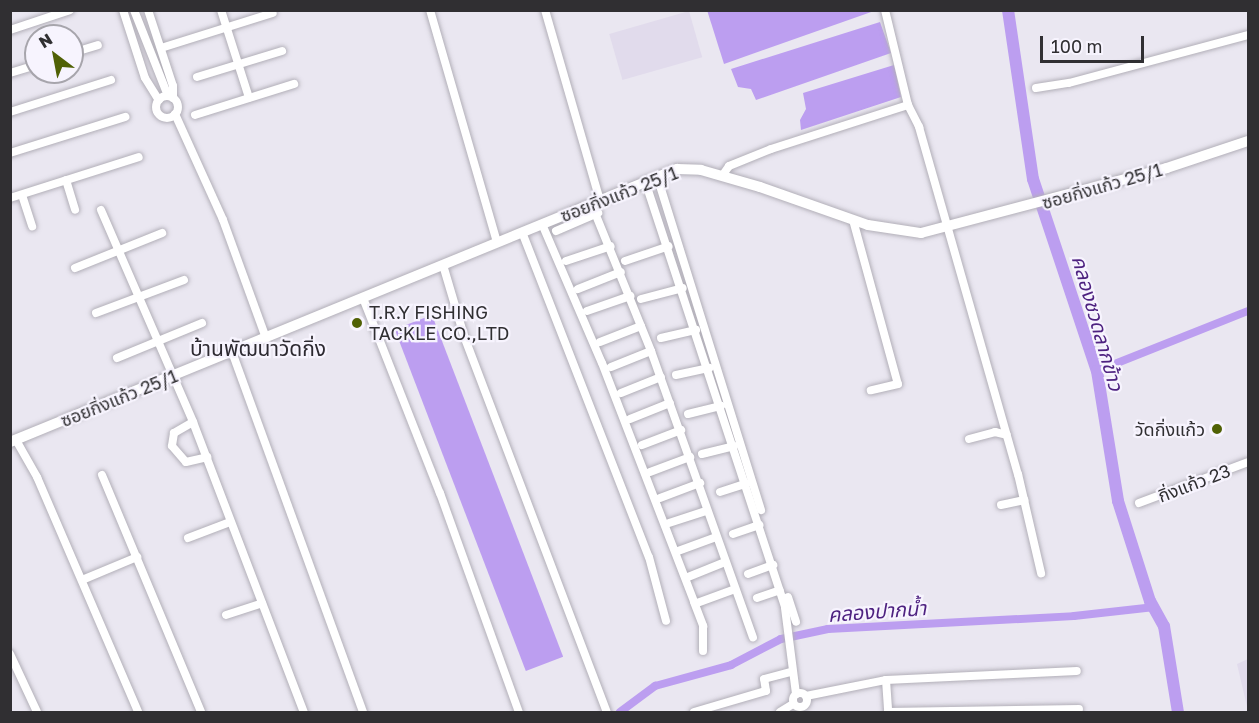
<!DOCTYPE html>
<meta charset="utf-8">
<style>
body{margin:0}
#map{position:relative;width:1259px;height:723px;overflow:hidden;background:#eae7f1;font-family:"Golos Text","Noto Sans Thai",sans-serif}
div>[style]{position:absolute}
.built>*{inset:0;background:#e1dbec;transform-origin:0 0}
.water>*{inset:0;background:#bc9ef0;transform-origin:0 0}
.canal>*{height:8px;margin:-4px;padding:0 4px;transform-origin:4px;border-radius:4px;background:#bc9ef0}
.river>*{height:12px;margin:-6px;padding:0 6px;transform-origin:6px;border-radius:6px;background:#bc9ef0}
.roads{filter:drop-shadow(0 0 2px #b2afb8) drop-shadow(0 0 2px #b2afb8)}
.minor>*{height:8px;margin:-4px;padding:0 4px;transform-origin:4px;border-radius:4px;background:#fff}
.minor>.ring{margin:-4px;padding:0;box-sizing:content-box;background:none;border:8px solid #fff;border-radius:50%}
.tertiary>*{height:10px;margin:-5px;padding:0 5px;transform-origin:5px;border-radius:5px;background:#fff}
.dots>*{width:16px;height:16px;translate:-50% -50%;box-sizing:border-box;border:3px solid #f7f4fe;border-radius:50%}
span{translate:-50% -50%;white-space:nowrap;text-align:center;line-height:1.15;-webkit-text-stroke:4.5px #f7f4fe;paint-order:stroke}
.street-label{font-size:18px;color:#302f32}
.poi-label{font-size:18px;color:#302f32}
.left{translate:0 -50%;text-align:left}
.right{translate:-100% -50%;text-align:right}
.water-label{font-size:20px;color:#4e2280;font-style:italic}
.quarter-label{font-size:21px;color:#2d2a31}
.frame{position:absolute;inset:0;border:12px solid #302f32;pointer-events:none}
.north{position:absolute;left:24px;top:24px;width:60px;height:60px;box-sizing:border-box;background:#f7f4fe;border:2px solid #a7a5ac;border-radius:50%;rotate:328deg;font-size:16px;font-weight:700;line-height:24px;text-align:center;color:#302f32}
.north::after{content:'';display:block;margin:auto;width:21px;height:27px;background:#506105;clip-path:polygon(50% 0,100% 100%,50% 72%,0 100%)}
.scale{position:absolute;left:1040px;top:36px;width:104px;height:27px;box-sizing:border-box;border:3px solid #302f32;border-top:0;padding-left:8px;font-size:18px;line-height:21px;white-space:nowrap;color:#302f32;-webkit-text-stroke:4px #f7f4fe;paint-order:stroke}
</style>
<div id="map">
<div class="built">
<div style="left:689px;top:11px;width:48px;height:83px;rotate:74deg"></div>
<div style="clip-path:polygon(1248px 659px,1248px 711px,1237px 664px)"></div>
</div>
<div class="water">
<div style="clip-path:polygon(707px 10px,874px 10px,874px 11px,724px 64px)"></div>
<div style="clip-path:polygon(880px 22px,891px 53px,756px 100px,751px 89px,738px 87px,731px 69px)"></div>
<div style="clip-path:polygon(894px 65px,901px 97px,801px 130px,800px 120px,806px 109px,803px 93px)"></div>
<div style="left:432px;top:315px;width:366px;height:40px;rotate:69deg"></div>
</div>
<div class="canal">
<div style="left:1097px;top:371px;width:162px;rotate:-21.7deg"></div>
<div style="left:620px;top:712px;width:44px;rotate:-36.6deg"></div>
<div style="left:655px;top:686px;width:79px;rotate:-15.4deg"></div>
<div style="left:731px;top:665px;width:56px;rotate:-27.5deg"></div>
<div style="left:781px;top:639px;width:48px;rotate:-12deg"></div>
<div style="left:828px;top:629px;width:246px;rotate:-3deg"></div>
<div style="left:1074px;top:616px;width:81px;rotate:-6.4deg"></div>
</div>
<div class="river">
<div style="left:1008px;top:10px;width:171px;rotate:81.6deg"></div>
<div style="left:1033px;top:179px;width:202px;rotate:71.6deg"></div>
<div style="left:1097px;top:371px;width:132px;rotate:80.8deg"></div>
<div style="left:1118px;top:501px;width:105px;rotate:72.3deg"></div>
<div style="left:1150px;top:601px;width:29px;rotate:61deg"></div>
<div style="left:1164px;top:626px;width:87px;rotate:80.8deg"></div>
</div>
<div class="roads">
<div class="minor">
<div style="left:123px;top:10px;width:71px;rotate:72.1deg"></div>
<div style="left:145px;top:78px;width:26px;rotate:58deg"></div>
<div style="left:134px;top:10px;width:92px;rotate:68.4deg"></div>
<div style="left:148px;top:10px;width:80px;rotate:71.8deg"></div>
<div style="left:173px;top:86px;width:12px;rotate:90deg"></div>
<div style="left:221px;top:10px;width:92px;rotate:72.3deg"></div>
<div style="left:430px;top:10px;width:241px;rotate:73.9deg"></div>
<div style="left:545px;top:10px;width:198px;rotate:73.9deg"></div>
<div style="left:885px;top:10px;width:98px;rotate:76.4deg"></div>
<div style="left:908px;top:105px;width:25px;rotate:63deg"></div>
<div style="left:919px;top:127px;width:361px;rotate:74.1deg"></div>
<div style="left:1018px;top:474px;width:102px;rotate:76.9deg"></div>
<div style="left:10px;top:30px;width:63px;rotate:-18.4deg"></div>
<div style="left:161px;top:48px;width:117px;rotate:-17.4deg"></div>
<div style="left:72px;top:53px;width:27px;rotate:-17deg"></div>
<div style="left:10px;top:73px;width:27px;rotate:-17deg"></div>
<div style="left:197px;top:77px;width:89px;rotate:-17deg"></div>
<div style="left:1036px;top:88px;width:33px;rotate:-9deg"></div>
<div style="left:1069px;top:83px;width:185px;rotate:-15deg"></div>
<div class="ring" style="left:156px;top:96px;width:14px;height:14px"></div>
<div style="left:10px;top:112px;width:106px;rotate:-17.6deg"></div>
<div style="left:175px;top:114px;width:116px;rotate:65.6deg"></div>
<div style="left:223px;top:220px;width:126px;rotate:70deg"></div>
<div style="left:195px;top:115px;width:104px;rotate:-17.4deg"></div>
<div style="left:10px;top:153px;width:121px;rotate:-17.4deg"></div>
<div style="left:657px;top:176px;width:350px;rotate:72.7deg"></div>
<div style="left:722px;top:176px;width:12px;rotate:-55deg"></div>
<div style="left:729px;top:166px;width:45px;rotate:-22deg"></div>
<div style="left:771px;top:149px;width:144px;rotate:-17.8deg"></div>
<div style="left:66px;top:180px;width:31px;rotate:73deg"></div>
<div style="left:645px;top:181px;width:449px;rotate:71.8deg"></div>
<div style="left:785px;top:608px;width:87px;rotate:82.7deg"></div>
<div style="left:22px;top:195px;width:33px;rotate:72deg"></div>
<div style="left:10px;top:198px;width:135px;rotate:-17.6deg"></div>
<div style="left:591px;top:203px;width:160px;rotate:67.9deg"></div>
<div style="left:651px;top:351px;width:304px;rotate:70.4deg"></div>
<div style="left:101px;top:210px;width:231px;rotate:66.5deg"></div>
<div style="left:193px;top:422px;width:311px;rotate:69.1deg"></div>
<div style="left:853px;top:220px;width:170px;rotate:74.7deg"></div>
<div style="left:898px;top:384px;width:28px;rotate:167deg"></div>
<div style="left:542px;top:224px;width:151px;rotate:66.7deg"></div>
<div style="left:602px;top:363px;width:256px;rotate:68.9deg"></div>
<div style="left:694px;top:602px;width:26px;rotate:69deg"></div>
<div style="left:703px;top:626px;width:25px;rotate:90deg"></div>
<div style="left:556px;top:231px;width:46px;rotate:-23.2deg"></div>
<div style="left:522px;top:232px;width:349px;rotate:68.7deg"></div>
<div style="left:649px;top:557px;width:66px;rotate:75.1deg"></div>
<div style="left:566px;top:261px;width:47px;rotate:-18.4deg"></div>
<div style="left:625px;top:261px;width:46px;rotate:-18.8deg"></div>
<div style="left:443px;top:265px;width:74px;rotate:73.5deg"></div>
<div style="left:464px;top:336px;width:402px;rotate:69.2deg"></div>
<div style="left:75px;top:268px;width:94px;rotate:-21.9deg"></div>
<div style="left:578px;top:289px;width:46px;rotate:-21.6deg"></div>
<div style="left:363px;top:298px;width:210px;rotate:68.5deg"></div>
<div style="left:440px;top:493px;width:233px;rotate:70.2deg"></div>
<div style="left:641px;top:299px;width:43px;rotate:-14.7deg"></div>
<div style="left:587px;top:311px;width:46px;rotate:-19.2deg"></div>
<div style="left:96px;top:313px;width:94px;rotate:-20.6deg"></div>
<div style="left:661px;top:338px;width:36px;rotate:-13deg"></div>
<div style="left:600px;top:342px;width:44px;rotate:-21.3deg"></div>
<div style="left:232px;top:352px;width:383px;rotate:70deg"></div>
<div style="left:117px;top:358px;width:92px;rotate:-22.4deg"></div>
<div style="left:611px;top:367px;width:43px;rotate:-21.8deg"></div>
<div style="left:676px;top:375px;width:34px;rotate:-12deg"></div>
<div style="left:621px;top:393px;width:43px;rotate:-21.8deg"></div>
<div style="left:688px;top:414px;width:34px;rotate:-14deg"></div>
<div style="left:630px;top:419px;width:43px;rotate:-21.8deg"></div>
<div style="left:193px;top:422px;width:22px;rotate:150deg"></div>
<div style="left:174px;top:433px;width:13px;rotate:99deg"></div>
<div style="left:172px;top:446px;width:21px;rotate:49deg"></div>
<div style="left:186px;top:462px;width:22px;rotate:-13deg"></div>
<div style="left:969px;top:439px;width:27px;rotate:-15deg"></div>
<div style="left:995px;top:432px;width:12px;rotate:14deg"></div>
<div style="left:16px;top:440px;width:43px;rotate:60.4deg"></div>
<div style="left:37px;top:477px;width:256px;rotate:66.7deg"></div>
<div style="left:642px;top:445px;width:42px;rotate:-21deg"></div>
<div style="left:702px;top:454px;width:33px;rotate:-14deg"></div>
<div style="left:650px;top:472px;width:43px;rotate:-20.6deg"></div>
<div style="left:102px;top:475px;width:257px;rotate:67.3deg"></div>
<div style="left:720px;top:492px;width:28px;rotate:-18deg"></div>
<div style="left:660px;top:498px;width:43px;rotate:-20.6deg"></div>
<div style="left:1139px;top:503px;width:116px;rotate:-20.6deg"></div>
<div style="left:1001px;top:505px;width:24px;rotate:-12deg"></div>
<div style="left:669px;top:523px;width:40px;rotate:-18deg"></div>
<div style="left:733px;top:534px;width:28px;rotate:-19deg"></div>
<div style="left:188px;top:538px;width:45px;rotate:-20.9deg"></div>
<div style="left:678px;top:551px;width:40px;rotate:-20.2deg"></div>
<div style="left:748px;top:574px;width:27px;rotate:-20deg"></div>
<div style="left:688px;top:577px;width:40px;rotate:-22deg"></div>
<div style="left:82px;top:580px;width:60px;rotate:-22.7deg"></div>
<div style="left:788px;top:597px;width:26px;rotate:72deg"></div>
<div style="left:757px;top:598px;width:24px;rotate:-19deg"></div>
<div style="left:697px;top:603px;width:40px;rotate:-20.2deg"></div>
<div style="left:226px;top:615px;width:38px;rotate:-18deg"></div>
<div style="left:10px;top:654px;width:64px;rotate:65deg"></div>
<div style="left:886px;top:680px;width:32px;rotate:86deg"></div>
<div class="ring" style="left:793px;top:693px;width:6px;height:6px"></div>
<div style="left:806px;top:696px;width:82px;rotate:-11.3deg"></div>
<div style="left:886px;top:680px;width:191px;rotate:-2.7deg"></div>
<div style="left:694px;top:712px;width:75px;rotate:-16.3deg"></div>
<div style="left:766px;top:691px;width:12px;rotate:-99deg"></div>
<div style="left:764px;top:679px;width:27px;rotate:-15deg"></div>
<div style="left:780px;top:712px;width:15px;rotate:-32deg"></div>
<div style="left:888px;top:712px;width:191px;rotate:-0.9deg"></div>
</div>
<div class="tertiary">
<div style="left:10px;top:442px;width:721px;rotate:-22.26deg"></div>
<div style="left:677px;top:169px;width:24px;rotate:2deg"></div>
<div style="left:701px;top:170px;width:61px;rotate:16.1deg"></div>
<div style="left:760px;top:187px;width:114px;rotate:19.4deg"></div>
<div style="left:868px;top:225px;width:54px;rotate:8.6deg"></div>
<div style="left:921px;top:233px;width:254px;rotate:-14.8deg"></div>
<div style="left:1167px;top:168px;width:85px;rotate:-18.4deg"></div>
</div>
</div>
<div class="dots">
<div style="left:357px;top:323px;background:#506105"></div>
<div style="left:1217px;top:429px;background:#506105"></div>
</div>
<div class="street-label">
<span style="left:1102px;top:186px;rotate:-16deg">ซอยกิ่งแก้ว 25/1</span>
<span style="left:619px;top:194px;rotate:-21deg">ซอยกิ่งแก้ว 25/1</span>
<span style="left:119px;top:398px;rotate:-22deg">ซอยกิ่งแก้ว 25/1</span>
<span style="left:1194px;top:483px;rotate:-21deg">กิ่งแก้ว 23</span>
</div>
<div class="poi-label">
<span class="left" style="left:369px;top:323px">T.R.Y FISHING<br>TACKLE CO.,LTD</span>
<span class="right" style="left:1205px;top:429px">วัดกิ่งแก้ว</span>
</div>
<div class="water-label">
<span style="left:1098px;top:323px;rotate:74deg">คลองชวดลากข้าว</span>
<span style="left:877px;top:611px;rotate:-4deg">คลองปากน้ำ</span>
</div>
<div class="quarter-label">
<span style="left:258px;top:348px">บ้านพัฒนาวัดกิ่ง</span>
</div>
<div class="frame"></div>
<div class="north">N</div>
<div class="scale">100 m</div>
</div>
